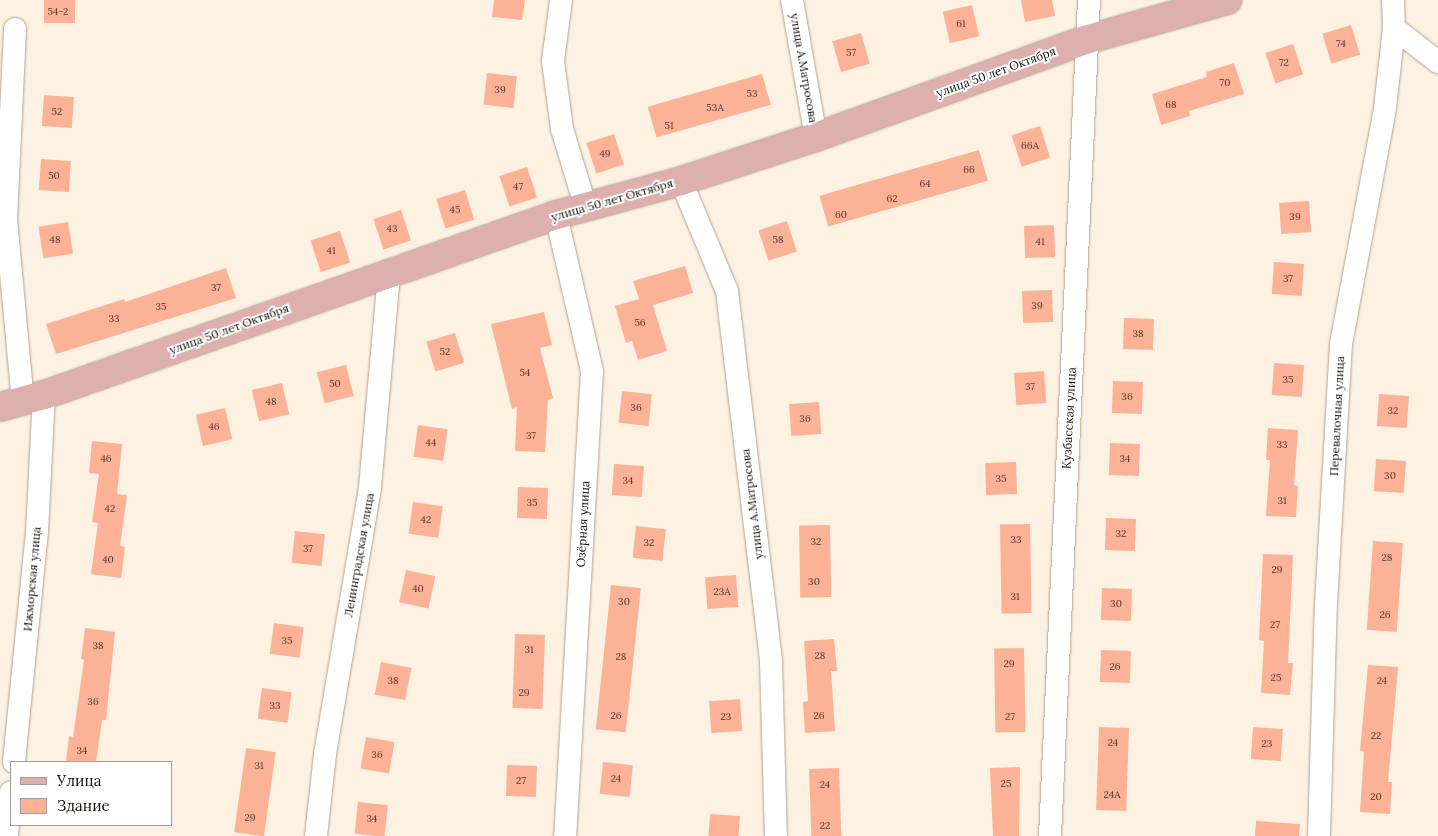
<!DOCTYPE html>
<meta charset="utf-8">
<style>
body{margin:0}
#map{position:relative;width:1438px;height:836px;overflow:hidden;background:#fdf1e2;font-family:Lora,serif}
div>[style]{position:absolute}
.building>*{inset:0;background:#fcb297;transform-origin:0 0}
.roads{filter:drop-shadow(0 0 1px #b0a290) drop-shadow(0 0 1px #b0a290)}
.minor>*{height:22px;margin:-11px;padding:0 11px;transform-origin:11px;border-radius:11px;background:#fff}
.major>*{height:28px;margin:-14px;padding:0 14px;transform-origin:14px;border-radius:14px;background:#ddafad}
span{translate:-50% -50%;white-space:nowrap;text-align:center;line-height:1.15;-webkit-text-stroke:4px #fff;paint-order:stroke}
.number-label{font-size:10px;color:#4c362b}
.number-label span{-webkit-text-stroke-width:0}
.street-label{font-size:12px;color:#120d07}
.legend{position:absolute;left:10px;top:761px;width:162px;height:65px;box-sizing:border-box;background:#fff;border:1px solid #a09e9c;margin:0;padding:6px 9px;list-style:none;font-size:15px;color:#120d07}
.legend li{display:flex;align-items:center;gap:10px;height:25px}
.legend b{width:25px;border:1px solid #a09e9c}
</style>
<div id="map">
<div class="building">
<div style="left:44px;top:0;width:31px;height:23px"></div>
<div style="clip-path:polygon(494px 0,525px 0,522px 20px,492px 17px)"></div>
<div style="clip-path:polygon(1021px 0,1052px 0,1055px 16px,1025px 22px)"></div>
<div style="left:972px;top:5px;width:32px;height:30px;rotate:77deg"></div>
<div style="left:1351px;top:25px;width:31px;height:30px;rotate:73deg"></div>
<div style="left:861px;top:33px;width:32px;height:30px;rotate:74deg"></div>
<div style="left:1293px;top:44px;width:32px;height:29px;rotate:72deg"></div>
<div style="clip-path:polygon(1234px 63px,1244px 94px,1189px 111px,1190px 116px,1161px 125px,1152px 94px,1207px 77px,1206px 72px)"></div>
<div style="left:487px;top:73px;width:30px;height:32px;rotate:6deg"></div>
<div style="left:762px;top:74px;width:32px;height:119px;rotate:74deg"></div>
<div style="left:44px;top:95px;width:30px;height:31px;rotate:4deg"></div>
<div style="left:1040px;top:126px;width:33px;height:30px;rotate:72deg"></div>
<div style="left:614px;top:134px;width:32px;height:29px;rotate:72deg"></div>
<div style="left:979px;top:150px;width:32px;height:166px;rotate:74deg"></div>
<div style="left:41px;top:159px;width:30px;height:31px;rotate:4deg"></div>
<div style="left:527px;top:167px;width:32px;height:29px;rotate:72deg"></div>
<div style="left:465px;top:190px;width:31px;height:30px;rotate:73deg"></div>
<div style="left:1309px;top:201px;width:31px;height:30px;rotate:86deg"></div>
<div style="left:401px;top:210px;width:32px;height:29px;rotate:72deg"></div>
<div style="left:787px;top:221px;width:32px;height:30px;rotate:72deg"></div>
<div style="left:68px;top:222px;width:32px;height:30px;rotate:81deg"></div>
<div style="left:1054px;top:225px;width:32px;height:30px;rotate:88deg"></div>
<div style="left:340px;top:231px;width:33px;height:31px;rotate:72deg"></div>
<div style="left:1274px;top:262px;width:30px;height:32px;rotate:4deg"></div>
<div style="clip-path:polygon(685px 266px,693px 293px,653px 305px,667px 351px,638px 360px,632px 341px,626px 343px,615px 306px,639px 299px,633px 281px)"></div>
<div style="clip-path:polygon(226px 268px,236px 298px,56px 354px,46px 324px,124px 299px,125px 302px)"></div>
<div style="left:1052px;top:290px;width:32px;height:30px;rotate:88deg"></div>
<div style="clip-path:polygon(544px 312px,552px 345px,540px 348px,553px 398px,548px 400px,545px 452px,515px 451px,517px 407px,512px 409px,491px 324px)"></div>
<div style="left:1124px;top:318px;width:30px;height:31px;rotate:2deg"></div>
<div style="left:455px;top:333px;width:31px;height:30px;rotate:73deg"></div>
<div style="left:1274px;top:363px;width:30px;height:32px;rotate:4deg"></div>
<div style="left:346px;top:365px;width:32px;height:30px;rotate:76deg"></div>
<div style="left:1044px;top:371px;width:32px;height:30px;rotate:86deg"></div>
<div style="left:1113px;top:381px;width:30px;height:32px;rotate:2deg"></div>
<div style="left:282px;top:383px;width:32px;height:31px;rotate:77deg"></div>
<div style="left:622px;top:391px;width:30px;height:32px;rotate:6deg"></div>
<div style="left:1379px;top:394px;width:30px;height:32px;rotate:4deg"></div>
<div style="left:819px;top:402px;width:32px;height:30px;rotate:86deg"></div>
<div style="left:225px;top:408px;width:32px;height:30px;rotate:77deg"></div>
<div style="left:418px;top:425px;width:30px;height:32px;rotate:8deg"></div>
<div style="clip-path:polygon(1268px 428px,1298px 430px,1294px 485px,1298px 486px,1296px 517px,1266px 516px,1270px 460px,1266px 460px)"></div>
<div style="clip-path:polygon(92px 441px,122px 444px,117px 494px,127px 495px,120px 546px,125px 547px,121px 578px,91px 574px,98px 523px,92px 522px,99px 474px,89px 473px)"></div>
<div style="left:1110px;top:443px;width:30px;height:32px;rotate:2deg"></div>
<div style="left:1376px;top:459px;width:30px;height:32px;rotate:4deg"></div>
<div style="left:1016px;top:462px;width:32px;height:31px;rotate:88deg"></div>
<div style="left:614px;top:464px;width:30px;height:31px;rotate:4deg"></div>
<div style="left:518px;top:487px;width:30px;height:31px;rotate:2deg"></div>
<div style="left:413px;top:502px;width:30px;height:32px;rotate:8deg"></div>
<div style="left:1106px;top:518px;width:30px;height:32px;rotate:2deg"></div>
<div style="left:1030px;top:524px;width:89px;height:30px;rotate:89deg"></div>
<div style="left:830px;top:525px;width:72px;height:31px;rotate:89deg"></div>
<div style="left:636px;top:526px;width:30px;height:32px;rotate:6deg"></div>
<div style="left:295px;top:531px;width:30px;height:32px;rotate:6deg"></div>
<div style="left:1373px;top:541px;width:30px;height:89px;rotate:4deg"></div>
<div style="clip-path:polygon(1263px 554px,1293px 555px,1288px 663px,1293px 663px,1290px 695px,1261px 693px,1264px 641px,1259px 640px)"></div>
<div style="left:406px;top:570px;width:30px;height:33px;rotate:12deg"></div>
<div style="left:736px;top:575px;width:32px;height:31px;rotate:86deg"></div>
<div style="left:611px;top:585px;width:30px;height:145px;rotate:6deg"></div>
<div style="left:1102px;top:588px;width:30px;height:32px;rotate:2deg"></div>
<div style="left:274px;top:623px;width:30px;height:31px;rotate:8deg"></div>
<div style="clip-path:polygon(85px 628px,115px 632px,106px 720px,102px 720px,96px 762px,66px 762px,69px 736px,73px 737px,84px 660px,81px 659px)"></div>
<div style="left:515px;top:634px;width:30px;height:74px;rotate:2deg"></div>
<div style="clip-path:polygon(834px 639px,837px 671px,831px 671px,835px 731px,805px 733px,803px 702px,808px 701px,804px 641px)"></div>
<div style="left:1024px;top:648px;width:84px;height:30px;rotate:89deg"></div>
<div style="left:1101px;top:650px;width:30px;height:32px;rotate:2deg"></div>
<div style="left:381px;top:662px;width:31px;height:33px;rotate:11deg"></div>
<div style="clip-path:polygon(1368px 665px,1398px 667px,1388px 782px,1392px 782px,1390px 814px,1360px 812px,1364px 752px,1360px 751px)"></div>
<div style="left:262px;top:688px;width:30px;height:31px;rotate:8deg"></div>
<div style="left:740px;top:699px;width:32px;height:31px;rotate:86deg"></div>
<div style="left:1099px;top:727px;width:30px;height:83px;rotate:2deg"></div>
<div style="left:1253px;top:727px;width:30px;height:32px;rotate:4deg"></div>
<div style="left:366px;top:737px;width:29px;height:32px;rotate:10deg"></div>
<div style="left:246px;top:748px;width:30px;height:85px;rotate:8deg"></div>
<div style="left:603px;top:762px;width:30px;height:32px;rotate:6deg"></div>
<div style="left:507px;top:765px;width:30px;height:31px;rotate:2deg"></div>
<div style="clip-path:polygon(1020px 767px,1019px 836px,993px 836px,990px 768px)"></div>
<div style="left:839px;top:768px;width:68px;height:30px;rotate:88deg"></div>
<div style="left:358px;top:802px;width:30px;height:32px;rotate:6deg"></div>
<div style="left:710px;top:814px;width:30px;height:22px;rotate:4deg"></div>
<div style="clip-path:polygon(1256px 821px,1300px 824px,1299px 836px,1255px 836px)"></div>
</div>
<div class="roads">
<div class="minor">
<div style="left:561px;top:0;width:62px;rotate:97.5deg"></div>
<div style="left:553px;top:61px;width:69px;rotate:82.5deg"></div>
<div style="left:562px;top:129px;width:83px;rotate:73.1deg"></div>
<div style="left:792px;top:0;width:139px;rotate:80.1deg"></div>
<div style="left:1394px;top:28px;width:56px;rotate:37.7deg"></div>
<div style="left:15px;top:29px;width:190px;rotate:92.7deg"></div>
<div style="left:6px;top:219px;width:183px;rotate:84.7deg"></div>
<div style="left:681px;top:181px;width:119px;rotate:67.3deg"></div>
<div style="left:727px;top:291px;width:373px;rotate:83.2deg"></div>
<div style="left:771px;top:661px;width:175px;rotate:88.4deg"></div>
<div style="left:556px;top:215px;width:160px;rotate:77deg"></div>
<div style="left:592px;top:371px;width:466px;rotate:93.3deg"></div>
<div style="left:14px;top:762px;width:231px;rotate:-84.3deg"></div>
<div style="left:37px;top:532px;width:137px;rotate:-87.1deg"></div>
<div style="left:7px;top:836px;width:44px;rotate:-84.8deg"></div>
<div style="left:316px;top:836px;width:82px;rotate:-83.7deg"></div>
<div style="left:325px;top:754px;width:271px;rotate:-80.4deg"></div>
<div style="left:370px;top:487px;width:216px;rotate:-84.9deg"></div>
<div style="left:1050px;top:836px;width:837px;rotate:-87.33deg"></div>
<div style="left:1319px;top:836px;width:232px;rotate:-88.3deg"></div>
<div style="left:1326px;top:604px;width:260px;rotate:-86.7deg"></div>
<div style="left:1341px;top:344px;width:240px;rotate:-79.4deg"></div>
<div style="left:1385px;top:108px;width:81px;rotate:-83.6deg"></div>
<div style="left:1394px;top:28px;width:28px;rotate:-92deg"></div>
</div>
<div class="major">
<div style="left:0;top:407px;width:46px;rotate:-15.3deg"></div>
<div style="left:44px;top:395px;width:543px;rotate:-19.37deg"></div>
<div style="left:556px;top:215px;width:130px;rotate:-15.2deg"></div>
<div style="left:681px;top:181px;width:142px;rotate:-18.1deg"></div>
<div style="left:816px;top:137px;width:286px;rotate:-19.8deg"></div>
<div style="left:1085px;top:40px;width:148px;rotate:-15.7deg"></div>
</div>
</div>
<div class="number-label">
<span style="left:58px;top:12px">54-2</span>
<span style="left:961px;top:24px">61</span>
<span style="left:1341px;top:44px">74</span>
<span style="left:851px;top:53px">57</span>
<span style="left:1284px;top:63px">72</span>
<span style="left:1225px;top:83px">70</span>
<span style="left:500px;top:90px">39</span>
<span style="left:752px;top:94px">53</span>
<span style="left:1171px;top:105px">68</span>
<span style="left:715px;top:108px">53А</span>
<span style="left:57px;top:112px">52</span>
<span style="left:669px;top:126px">51</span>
<span style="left:1030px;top:146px">66А</span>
<span style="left:605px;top:154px">49</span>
<span style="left:969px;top:170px">66</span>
<span style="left:54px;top:176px">50</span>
<span style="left:925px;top:184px">64</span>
<span style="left:518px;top:187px">47</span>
<span style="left:892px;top:199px">62</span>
<span style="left:455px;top:210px">45</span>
<span style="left:841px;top:215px">60</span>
<span style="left:1295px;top:217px">39</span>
<span style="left:392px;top:229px">43</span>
<span style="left:55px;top:240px">48</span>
<span style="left:778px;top:240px">58</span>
<span style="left:1040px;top:242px">41</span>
<span style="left:331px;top:251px">41</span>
<span style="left:1288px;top:279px">37</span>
<span style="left:216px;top:288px">37</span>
<span style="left:1037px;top:306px">39</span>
<span style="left:161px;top:307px">35</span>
<span style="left:114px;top:319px">33</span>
<span style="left:640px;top:323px">56</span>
<span style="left:1138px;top:334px">38</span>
<span style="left:445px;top:352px">52</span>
<span style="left:525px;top:373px">54</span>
<span style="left:1288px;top:380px">35</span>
<span style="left:335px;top:384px">50</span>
<span style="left:1030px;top:387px">37</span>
<span style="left:1127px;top:397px">36</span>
<span style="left:271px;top:402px">48</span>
<span style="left:636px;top:408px">36</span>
<span style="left:1393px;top:411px">32</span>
<span style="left:805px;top:419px">36</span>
<span style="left:214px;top:427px">46</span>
<span style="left:531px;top:436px">37</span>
<span style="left:431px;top:443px">44</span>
<span style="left:1282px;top:445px">33</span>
<span style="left:106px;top:459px">46</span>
<span style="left:1125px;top:459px">34</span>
<span style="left:1390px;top:476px">30</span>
<span style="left:1001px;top:479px">35</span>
<span style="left:628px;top:481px">34</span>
<span style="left:1282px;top:501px">31</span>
<span style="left:532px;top:503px">35</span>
<span style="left:110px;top:509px">42</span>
<span style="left:426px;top:520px">42</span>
<span style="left:1121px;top:534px">32</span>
<span style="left:1016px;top:540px">33</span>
<span style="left:816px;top:542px">32</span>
<span style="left:649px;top:543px">32</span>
<span style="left:308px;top:549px">37</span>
<span style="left:1387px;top:558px">28</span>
<span style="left:108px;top:560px">40</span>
<span style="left:1277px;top:570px">29</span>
<span style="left:814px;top:582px">30</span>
<span style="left:418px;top:589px">40</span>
<span style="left:722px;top:592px">23А</span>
<span style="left:1015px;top:597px">31</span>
<span style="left:624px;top:602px">30</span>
<span style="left:1116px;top:604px">30</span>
<span style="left:1385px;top:615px">26</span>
<span style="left:1275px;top:625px">27</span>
<span style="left:287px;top:641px">35</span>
<span style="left:98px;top:646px">38</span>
<span style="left:529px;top:650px">31</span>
<span style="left:820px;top:656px">28</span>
<span style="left:621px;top:657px">28</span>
<span style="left:1009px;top:664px">29</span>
<span style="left:1115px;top:667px">26</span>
<span style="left:1276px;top:678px">25</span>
<span style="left:393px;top:681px">38</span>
<span style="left:1382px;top:681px">24</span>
<span style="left:524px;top:693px">29</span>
<span style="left:93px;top:702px">36</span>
<span style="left:275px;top:706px">33</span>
<span style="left:616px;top:716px">26</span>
<span style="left:819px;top:716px">26</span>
<span style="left:726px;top:717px">23</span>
<span style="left:1010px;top:717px">27</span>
<span style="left:1376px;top:736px">22</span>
<span style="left:1113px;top:743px">24</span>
<span style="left:1267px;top:744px">23</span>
<span style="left:82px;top:751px">34</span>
<span style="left:377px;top:755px">36</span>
<span style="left:259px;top:766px">31</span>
<span style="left:616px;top:779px">24</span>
<span style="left:521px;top:781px">27</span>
<span style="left:1006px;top:784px">25</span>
<span style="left:825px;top:785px">24</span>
<span style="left:1112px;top:795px">24А</span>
<span style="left:1376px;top:797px">20</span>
<span style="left:250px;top:818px">29</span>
<span style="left:372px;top:819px">34</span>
<span style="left:825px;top:826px">22</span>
</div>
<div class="street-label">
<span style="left:804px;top:68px;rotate:80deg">улица А.Матросова</span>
<span style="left:996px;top:72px;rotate:-20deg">улица 50 лет Октября</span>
<span style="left:612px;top:200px;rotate:-16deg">улица 50 лет Октября</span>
<span style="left:229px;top:329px;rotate:-20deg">улица 50 лет Октября</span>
<span style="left:1337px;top:416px;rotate:-87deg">Перевалочная улица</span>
<span style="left:1069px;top:418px;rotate:-87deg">Кузбасская улица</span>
<span style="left:752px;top:504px;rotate:-97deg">улица А.Матросова</span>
<span style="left:583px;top:524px;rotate:-87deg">Озёрная улица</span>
<span style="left:359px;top:555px;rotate:-80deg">Ленинградская улица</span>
<span style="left:32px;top:579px;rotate:-85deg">Ижморская улица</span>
</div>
<ul class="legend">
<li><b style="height:6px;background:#ddafad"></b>Улица</li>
<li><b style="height:14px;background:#fcb297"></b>Здание</li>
</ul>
</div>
